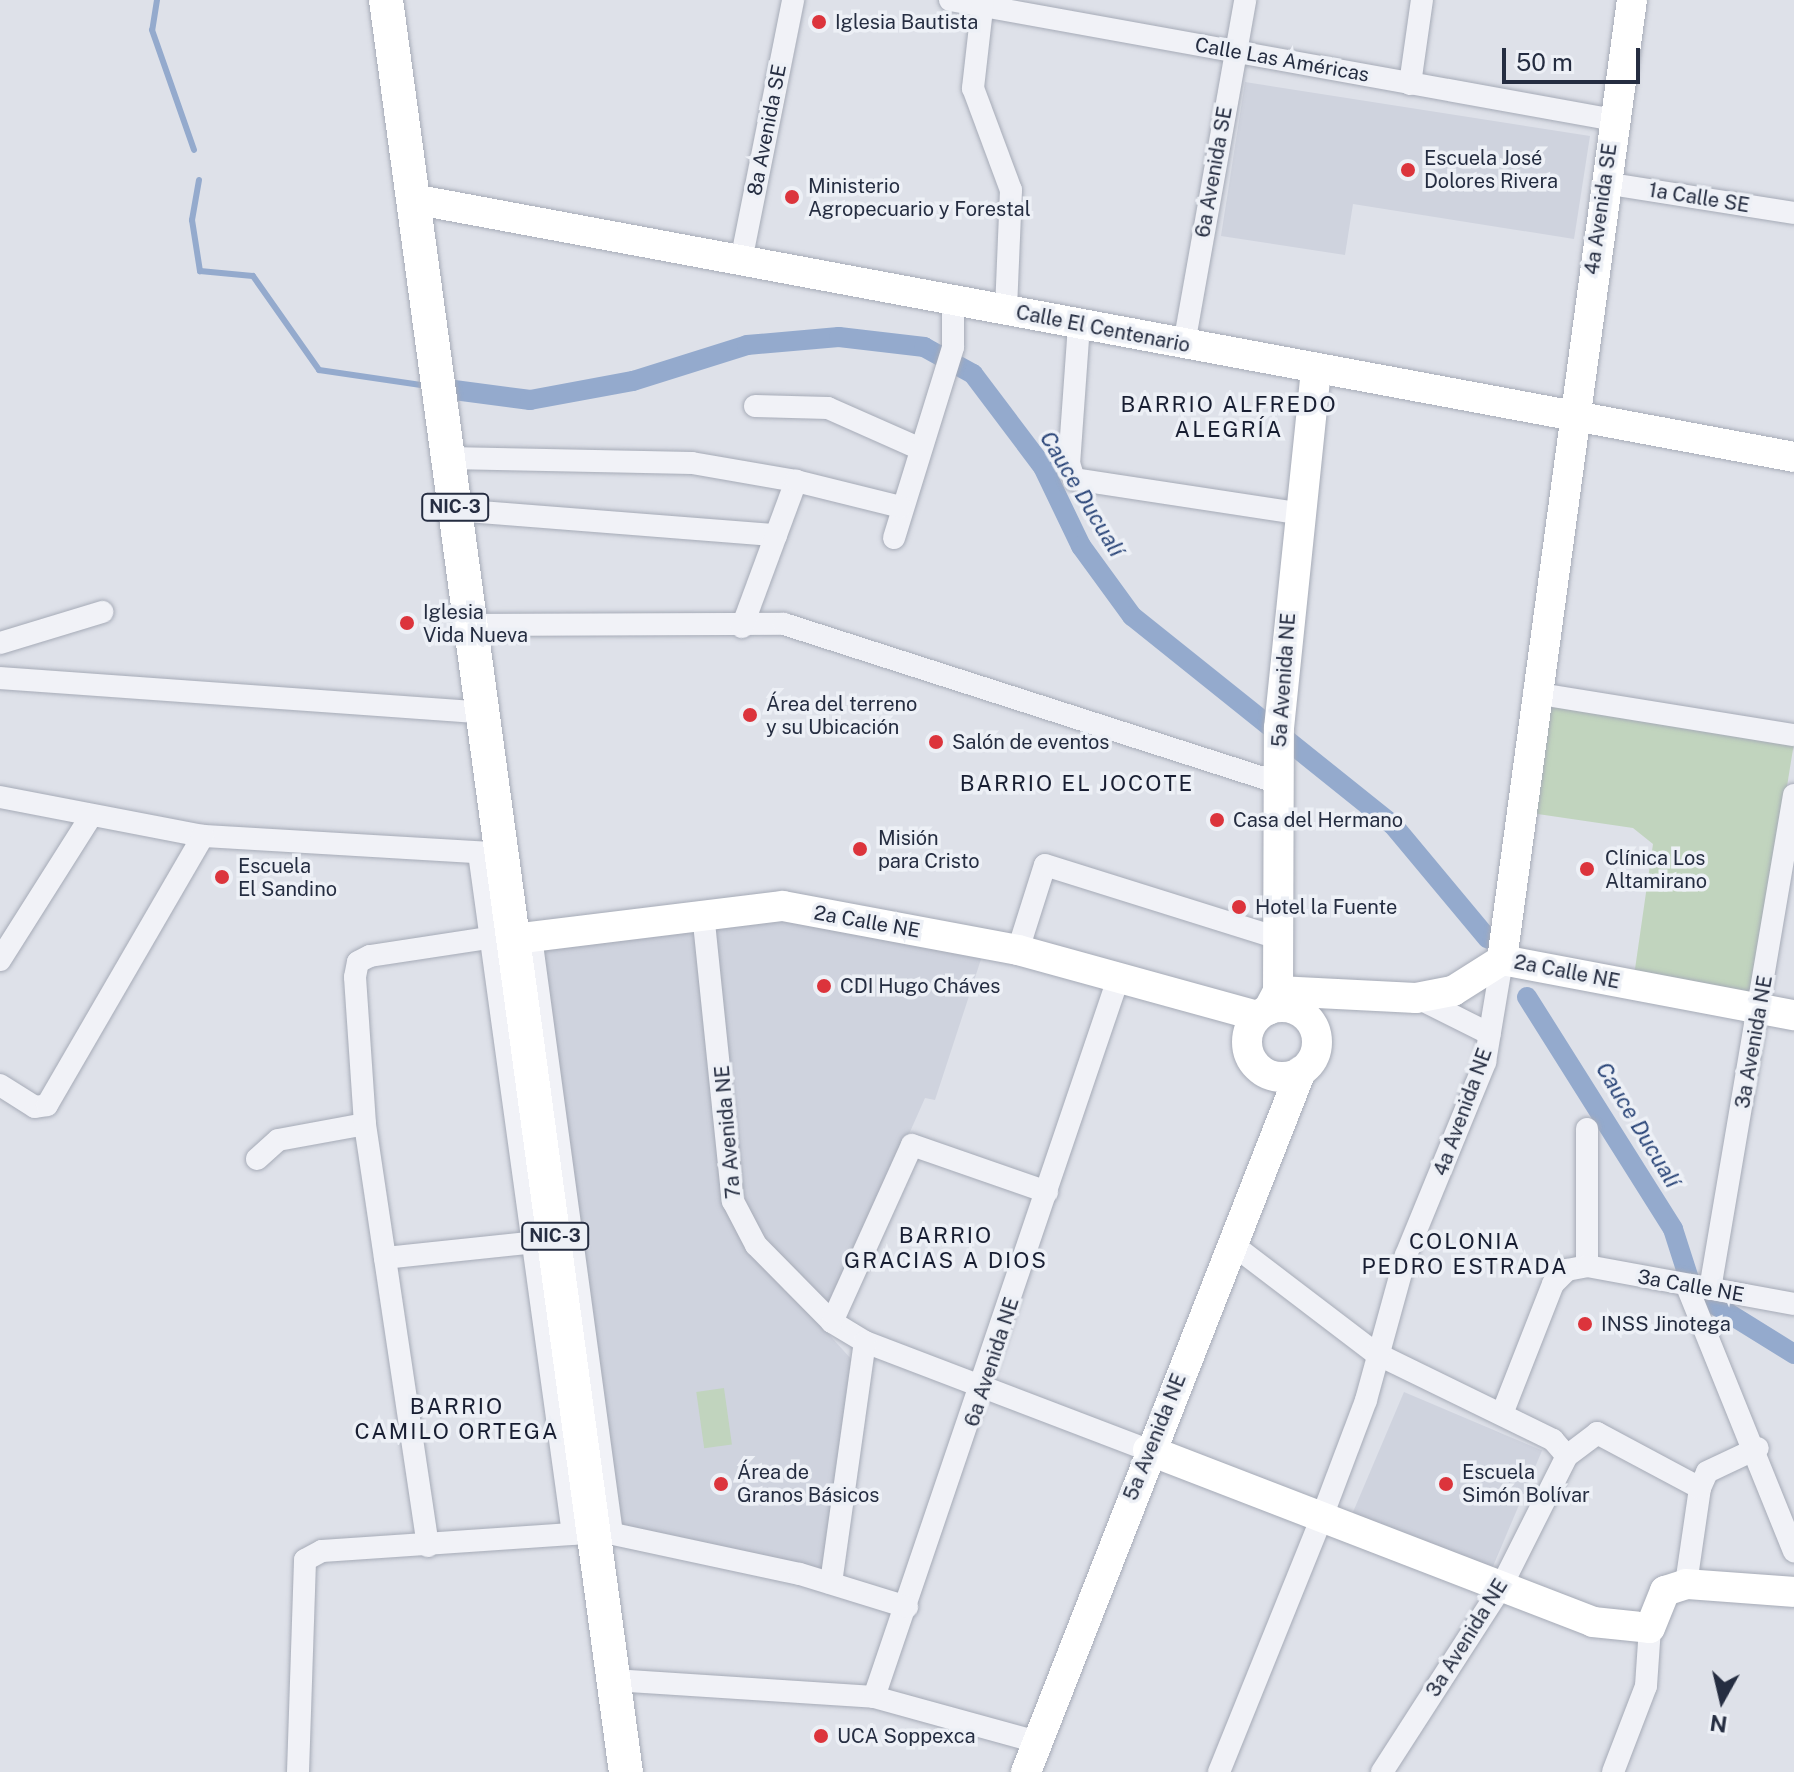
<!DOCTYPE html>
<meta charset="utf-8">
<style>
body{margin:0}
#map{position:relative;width:1794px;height:1772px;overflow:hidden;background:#dee1e9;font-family:"Public Sans",sans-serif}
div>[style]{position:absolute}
.built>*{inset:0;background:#cfd3de;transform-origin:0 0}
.green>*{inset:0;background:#c1d4be;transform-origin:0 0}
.stream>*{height:6px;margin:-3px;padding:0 3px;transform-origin:3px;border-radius:3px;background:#94aacd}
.canal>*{height:20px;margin:-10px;padding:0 10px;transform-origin:10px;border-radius:10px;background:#94aacd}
.roads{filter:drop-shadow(0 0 2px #a6abb7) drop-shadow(0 0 2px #a6abb7)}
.street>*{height:22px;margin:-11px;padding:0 11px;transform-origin:11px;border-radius:11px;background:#f1f2f7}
.secondary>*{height:30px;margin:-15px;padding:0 15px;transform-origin:15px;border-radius:15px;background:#fff}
.secondary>.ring{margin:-15px;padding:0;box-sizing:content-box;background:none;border:30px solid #fff;border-radius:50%}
.primary>*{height:34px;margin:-17px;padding:0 17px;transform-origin:17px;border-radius:17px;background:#fff}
.dots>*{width:22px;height:22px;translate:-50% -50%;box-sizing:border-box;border:4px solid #edf0f6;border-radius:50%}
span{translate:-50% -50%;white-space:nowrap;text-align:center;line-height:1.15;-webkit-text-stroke:7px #edf0f6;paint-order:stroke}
.shield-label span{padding:2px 6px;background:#edf0f6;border:2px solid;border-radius:6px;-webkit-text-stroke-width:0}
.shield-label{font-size:18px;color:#252d41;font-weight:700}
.poi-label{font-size:20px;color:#252d41}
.left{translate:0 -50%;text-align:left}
.street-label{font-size:20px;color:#252d41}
.neighbourhood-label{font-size:22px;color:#181e32;letter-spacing:2px}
.water-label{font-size:22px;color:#2b4679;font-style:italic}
.north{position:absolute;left:1682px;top:1660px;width:80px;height:80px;-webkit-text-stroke:6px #edf0f6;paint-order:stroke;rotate:188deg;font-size:22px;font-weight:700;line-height:32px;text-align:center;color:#252d41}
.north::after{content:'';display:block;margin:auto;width:28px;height:36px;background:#252d41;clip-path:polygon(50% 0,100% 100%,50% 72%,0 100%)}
.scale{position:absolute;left:1502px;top:48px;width:138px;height:36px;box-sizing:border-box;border:4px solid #252d41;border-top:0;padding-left:10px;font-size:24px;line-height:28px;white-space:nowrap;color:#252d41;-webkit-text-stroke:6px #edf0f6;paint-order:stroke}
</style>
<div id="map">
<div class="built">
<div style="clip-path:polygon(1245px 82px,1590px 136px,1574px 239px,1353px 204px,1345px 255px,1221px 236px)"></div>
<div style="clip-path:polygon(783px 909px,985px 947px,935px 1100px,925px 1098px,823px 1328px,852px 1360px,825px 1573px,619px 1530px,537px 938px)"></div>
<div style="left:1404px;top:1392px;width:150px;height:138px;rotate:23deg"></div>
</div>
<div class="green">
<div style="clip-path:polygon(1540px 703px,1794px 743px,1753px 996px,1634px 976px,1653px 844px,1633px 828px,1524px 812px)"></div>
<div style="left:724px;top:1388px;width:57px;height:28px;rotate:82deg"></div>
</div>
<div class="stream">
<div style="left:157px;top:0;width:30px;rotate:99deg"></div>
<div style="left:152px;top:30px;width:127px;rotate:70.7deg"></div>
<div style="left:199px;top:180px;width:41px;rotate:99.9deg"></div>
<div style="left:192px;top:220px;width:52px;rotate:81.1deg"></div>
<div style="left:200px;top:271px;width:53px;rotate:5.4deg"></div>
<div style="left:253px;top:276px;width:115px;rotate:54.9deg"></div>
<div style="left:319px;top:370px;width:110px;rotate:8.4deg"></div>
</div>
<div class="canal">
<div style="left:439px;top:388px;width:92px;rotate:7.5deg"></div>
<div style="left:530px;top:400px;width:105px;rotate:-10.5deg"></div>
<div style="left:633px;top:381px;width:120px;rotate:-17.5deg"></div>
<div style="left:747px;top:345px;width:92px;rotate:-5deg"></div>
<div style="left:839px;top:337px;width:86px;rotate:6.7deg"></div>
<div style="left:924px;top:347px;width:56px;rotate:28.9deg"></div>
<div style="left:973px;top:374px;width:116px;rotate:53deg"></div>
<div style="left:1043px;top:467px;width:88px;rotate:64.3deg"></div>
<div style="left:1081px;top:546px;width:87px;rotate:53.9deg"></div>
<div style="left:1132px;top:616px;width:334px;rotate:38.7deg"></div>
<div style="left:1393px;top:825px;width:148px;rotate:50.2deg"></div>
<div style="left:1527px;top:997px;width:274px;rotate:57.8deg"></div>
<div style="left:1673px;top:1229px;width:59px;rotate:72.2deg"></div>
<div style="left:1699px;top:1295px;width:112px;rotate:31.8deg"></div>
</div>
<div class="roads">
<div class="street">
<div style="left:950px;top:0;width:675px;rotate:10.24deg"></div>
<div style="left:983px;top:0;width:89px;rotate:96.5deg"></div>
<div style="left:973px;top:88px;width:109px;rotate:69.6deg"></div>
<div style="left:1011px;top:190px;width:121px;rotate:92.4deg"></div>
<div style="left:1410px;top:84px;width:85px;rotate:-81.9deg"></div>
<div style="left:1605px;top:183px;width:191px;rotate:9deg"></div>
<div style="left:741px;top:261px;width:266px;rotate:-78.7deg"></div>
<div style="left:1079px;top:325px;width:138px;rotate:94.1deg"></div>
<div style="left:1069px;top:463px;width:17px;rotate:73deg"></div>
<div style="left:1074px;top:479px;width:225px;rotate:8.7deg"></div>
<div style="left:1184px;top:344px;width:349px;rotate:-79.9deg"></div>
<div style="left:755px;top:406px;width:73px;rotate:1.6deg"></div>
<div style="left:828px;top:408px;width:96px;rotate:23.9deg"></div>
<div style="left:449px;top:458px;width:243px;rotate:1.2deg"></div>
<div style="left:692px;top:463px;width:106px;rotate:9.8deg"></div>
<div style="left:455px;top:510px;width:322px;rotate:4.5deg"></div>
<div style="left:894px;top:538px;width:200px;rotate:-72.8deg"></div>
<div style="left:953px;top:347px;width:46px;rotate:-90deg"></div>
<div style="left:471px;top:625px;width:313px;rotate:-0.2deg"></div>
<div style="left:784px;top:624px;width:520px;rotate:17.81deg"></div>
<div style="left:742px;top:627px;width:156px;rotate:-69.7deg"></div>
<div style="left:796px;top:481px;width:108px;rotate:13.9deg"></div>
<div style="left:0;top:643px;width:107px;rotate:-16.9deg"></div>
<div style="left:0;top:678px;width:484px;rotate:4.1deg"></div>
<div style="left:1534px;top:693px;width:263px;rotate:9.2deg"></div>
<div style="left:0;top:797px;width:207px;rotate:10.9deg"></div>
<div style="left:203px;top:836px;width:290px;rotate:3.4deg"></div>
<div style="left:479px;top:853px;width:687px;rotate:82.14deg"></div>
<div style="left:703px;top:913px;width:290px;rotate:84.1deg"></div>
<div style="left:733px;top:1201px;width:50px;rotate:62.4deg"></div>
<div style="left:756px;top:1245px;width:108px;rotate:45.4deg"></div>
<div style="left:832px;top:1322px;width:39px;rotate:31deg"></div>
<div style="left:865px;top:1342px;width:303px;rotate:20.9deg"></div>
<div style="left:531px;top:937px;width:602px;rotate:82.27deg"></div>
<div style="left:1018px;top:950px;width:89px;rotate:-72.4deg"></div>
<div style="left:1045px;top:865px;width:244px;rotate:17.4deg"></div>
<div style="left:0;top:960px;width:167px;rotate:-57.7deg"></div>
<div style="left:1418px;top:998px;width:80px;rotate:26.6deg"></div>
<div style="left:0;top:1085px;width:41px;rotate:32.2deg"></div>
<div style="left:35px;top:1107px;width:12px;rotate:-9deg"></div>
<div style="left:47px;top:1105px;width:311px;rotate:-59.9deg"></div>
<div style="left:1587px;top:1129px;width:137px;rotate:90deg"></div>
<div style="left:257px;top:1159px;width:28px;rotate:-42deg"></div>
<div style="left:278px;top:1140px;width:88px;rotate:-10.4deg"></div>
<div style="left:1232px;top:1244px;width:180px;rotate:37.3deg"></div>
<div style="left:1375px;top:1353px;width:198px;rotate:26deg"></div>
<div style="left:1553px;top:1440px;width:21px;rotate:49deg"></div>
<div style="left:385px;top:1258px;width:162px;rotate:-6deg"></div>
<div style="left:1688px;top:1289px;width:283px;rotate:68deg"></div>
<div style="left:1710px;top:1289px;width:501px;rotate:-80.35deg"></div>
<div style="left:832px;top:1322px;width:194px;rotate:-65.7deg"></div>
<div style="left:912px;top:1145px;width:143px;rotate:19.2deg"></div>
<div style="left:1502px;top:1414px;width:140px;rotate:-68.6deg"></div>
<div style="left:1553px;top:1284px;width:20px;rotate:-45deg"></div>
<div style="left:1567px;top:1270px;width:20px;rotate:-11deg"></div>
<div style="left:1587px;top:1266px;width:210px;rotate:10.4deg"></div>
<div style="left:428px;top:1546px;width:427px;rotate:-98.5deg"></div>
<div style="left:365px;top:1124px;width:147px;rotate:-93.9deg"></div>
<div style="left:355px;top:977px;width:15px;rotate:-79deg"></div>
<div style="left:358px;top:962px;width:13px;rotate:-27deg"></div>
<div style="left:370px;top:956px;width:145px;rotate:-8.7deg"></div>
<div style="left:831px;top:1583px;width:243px;rotate:-82deg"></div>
<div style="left:1686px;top:1584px;width:97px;rotate:-81.7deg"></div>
<div style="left:613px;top:1680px;width:262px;rotate:3.7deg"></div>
<div style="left:874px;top:1697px;width:169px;rotate:15.4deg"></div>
<div style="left:874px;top:1697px;width:758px;rotate:-71.23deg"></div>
<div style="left:298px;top:1772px;width:212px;rotate:-88.1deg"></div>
<div style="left:305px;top:1560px;width:19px;rotate:-28deg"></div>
<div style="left:322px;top:1551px;width:283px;rotate:-3.9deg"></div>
<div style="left:604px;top:1532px;width:200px;rotate:12.1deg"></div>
<div style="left:800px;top:1574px;width:112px;rotate:17.1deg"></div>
<div style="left:1219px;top:1772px;width:270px;rotate:-68deg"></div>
<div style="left:1320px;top:1522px;width:130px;rotate:-69.3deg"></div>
<div style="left:1366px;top:1400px;width:150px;rotate:-74.6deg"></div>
<div style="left:1406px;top:1255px;width:209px;rotate:-67.7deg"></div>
<div style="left:1485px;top:1062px;width:103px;rotate:-80.5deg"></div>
<div style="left:1382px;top:1772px;width:218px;rotate:-57.2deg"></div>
<div style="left:1500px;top:1589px;width:149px;rotate:-63.3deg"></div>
<div style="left:1567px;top:1456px;width:38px;rotate:-37deg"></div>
<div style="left:1597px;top:1433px;width:117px;rotate:28.1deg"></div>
<div style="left:1700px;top:1488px;width:17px;rotate:-66deg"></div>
<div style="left:1707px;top:1472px;width:56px;rotate:-25.2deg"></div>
<div style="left:1613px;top:1772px;width:92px;rotate:-69deg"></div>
<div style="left:1646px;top:1686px;width:58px;rotate:-86.1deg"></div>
</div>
<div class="secondary">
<div style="left:413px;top:199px;width:1405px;rotate:10.58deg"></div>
<div style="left:514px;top:939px;width:271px;rotate:-7deg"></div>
<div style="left:783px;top:906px;width:239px;rotate:10.6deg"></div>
<div style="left:1018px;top:950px;width:249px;rotate:15.4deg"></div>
<div style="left:1502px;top:960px;width:969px;rotate:-82.29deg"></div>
<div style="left:1278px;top:991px;width:138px;rotate:2.9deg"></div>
<div style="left:1416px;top:998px;width:38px;rotate:-11deg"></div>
<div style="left:1453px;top:991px;width:58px;rotate:-32.3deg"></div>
<div style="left:1502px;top:960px;width:297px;rotate:10.7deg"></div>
<div class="ring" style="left:1247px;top:1007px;width:40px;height:40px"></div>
<div style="left:1268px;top:1010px;width:21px;rotate:-62deg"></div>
<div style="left:1278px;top:991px;width:263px;rotate:-89.8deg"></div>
<div style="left:1279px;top:728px;width:361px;rotate:-84.1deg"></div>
<div style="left:1148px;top:1450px;width:477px;rotate:21.1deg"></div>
<div style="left:1593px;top:1622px;width:57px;rotate:6deg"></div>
<div style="left:1650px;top:1628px;width:40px;rotate:-68deg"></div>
<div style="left:1665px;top:1591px;width:22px;rotate:-18deg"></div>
<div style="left:1686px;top:1584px;width:108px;rotate:4.2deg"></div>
<div style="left:1026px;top:1772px;width:753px;rotate:-68.58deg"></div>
</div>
<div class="primary">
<div style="left:386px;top:0;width:1788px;rotate:82.29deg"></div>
</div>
</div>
<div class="dots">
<div style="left:819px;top:22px;background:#dc343c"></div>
<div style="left:1408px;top:170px;background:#dc343c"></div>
<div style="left:792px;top:197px;background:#dc343c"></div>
<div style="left:407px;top:623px;background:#dc343c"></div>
<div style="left:750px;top:715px;background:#dc343c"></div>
<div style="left:936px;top:742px;background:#dc343c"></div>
<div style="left:1217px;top:820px;background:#dc343c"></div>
<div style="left:860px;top:849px;background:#dc343c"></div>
<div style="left:1587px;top:869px;background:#dc343c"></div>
<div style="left:222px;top:877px;background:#dc343c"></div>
<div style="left:1239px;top:907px;background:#dc343c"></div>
<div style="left:824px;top:986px;background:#dc343c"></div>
<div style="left:1585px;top:1324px;background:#dc343c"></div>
<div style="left:721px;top:1484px;background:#dc343c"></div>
<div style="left:1446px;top:1484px;background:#dc343c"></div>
<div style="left:821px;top:1736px;background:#dc343c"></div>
</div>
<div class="shield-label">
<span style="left:455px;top:507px">NIC-3</span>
<span style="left:555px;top:1236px">NIC-3</span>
</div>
<div class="poi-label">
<span class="left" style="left:835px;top:22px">Iglesia Bautista</span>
<span class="left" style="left:1424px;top:170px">Escuela José<br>Dolores Rivera</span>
<span class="left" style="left:808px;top:198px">Ministerio<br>Agropecuario y Forestal</span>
<span class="left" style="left:423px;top:624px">Iglesia<br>Vida Nueva</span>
<span class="left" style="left:766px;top:716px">Área del terreno<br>y su Ubicación</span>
<span class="left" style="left:952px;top:742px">Salón de eventos</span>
<span class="left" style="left:1233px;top:820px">Casa del Hermano</span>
<span class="left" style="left:878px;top:850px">Misión<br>para Cristo</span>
<span class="left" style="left:1605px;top:870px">Clínica Los<br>Altamirano</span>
<span class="left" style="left:238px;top:878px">Escuela<br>El Sandino</span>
<span class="left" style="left:1255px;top:907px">Hotel la Fuente</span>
<span class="left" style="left:840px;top:986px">CDI Hugo Cháves</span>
<span class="left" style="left:1601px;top:1324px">INSS Jinotega</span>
<span class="left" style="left:737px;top:1484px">Área de<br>Granos Básicos</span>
<span class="left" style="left:1462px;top:1484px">Escuela<br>Simón Bolívar</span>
<span class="left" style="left:837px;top:1736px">UCA Soppexca</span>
</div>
<div class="street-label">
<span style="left:1282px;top:60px;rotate:10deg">Calle Las Américas</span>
<span style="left:767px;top:130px;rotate:-79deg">8a Avenida SE</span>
<span style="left:1214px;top:172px;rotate:-80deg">6a Avenida SE</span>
<span style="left:1699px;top:198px;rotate:9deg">1a Calle SE</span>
<span style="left:1601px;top:209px;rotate:-82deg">4a Avenida SE</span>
<span style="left:1103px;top:329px;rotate:11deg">Calle El Centenario</span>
<span style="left:1284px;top:680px;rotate:-86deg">5a Avenida NE</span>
<span style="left:867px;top:922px;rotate:10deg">2a Calle NE</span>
<span style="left:1567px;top:972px;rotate:11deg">2a Calle NE</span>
<span style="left:1754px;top:1042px;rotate:-80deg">3a Avenida NE</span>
<span style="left:1463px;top:1112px;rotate:-70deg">4a Avenida NE</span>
<span style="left:728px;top:1132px;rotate:-95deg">7a Avenida NE</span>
<span style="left:1691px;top:1286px;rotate:10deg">3a Calle NE</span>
<span style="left:992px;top:1362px;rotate:-72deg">6a Avenida NE</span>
<span style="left:1155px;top:1437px;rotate:-68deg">5a Avenida NE</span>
<span style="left:1467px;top:1638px;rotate:-58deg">3a Avenida NE</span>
</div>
<div class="neighbourhood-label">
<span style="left:1229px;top:417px">BARRIO ALFREDO<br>ALEGRÍA</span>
<span style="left:1077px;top:784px">BARRIO EL JOCOTE</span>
<span style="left:946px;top:1248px">BARRIO<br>GRACIAS A DIOS</span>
<span style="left:1465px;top:1254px">COLONIA<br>PEDRO ESTRADA</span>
<span style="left:457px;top:1419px">BARRIO<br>CAMILO ORTEGA</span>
</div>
<div class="water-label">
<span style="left:1082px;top:494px;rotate:59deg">Cauce Ducualí</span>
<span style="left:1638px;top:1125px;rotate:59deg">Cauce Ducualí</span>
</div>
<div class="north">N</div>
<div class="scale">50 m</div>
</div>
